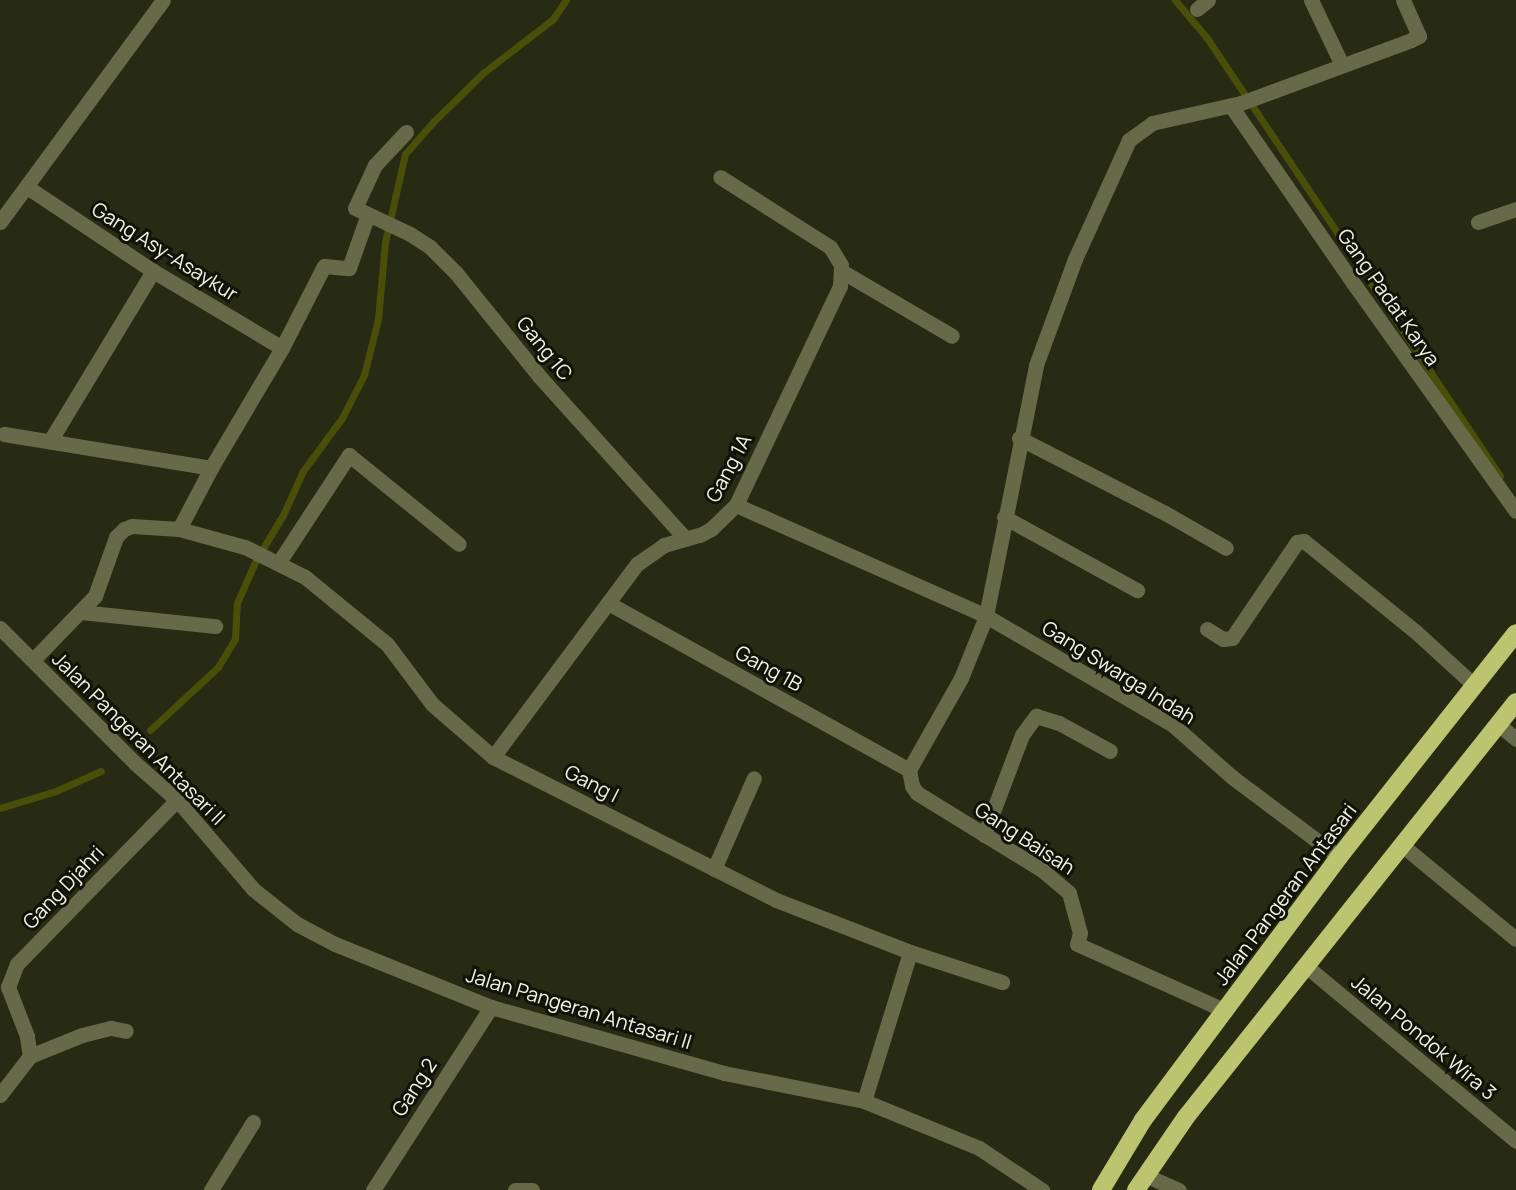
<!DOCTYPE html>
<style>
body{margin:0}
#map{position:relative;width:1516px;height:1190px;overflow:hidden;background:#282b13;font-family:Manrope,sans-serif}
div>[style]{position:absolute}
.stream>*{height:7px;margin:-3.5px;padding:0 3.5px;transform-origin:3.5px;border-radius:3.5px;background:#494f08}
.street>*{height:15px;margin:-7.5px;padding:0 7.5px;transform-origin:7.5px;border-radius:7.5px;background:#666a49}
.highway>*{height:18px;margin:-9px;padding:0 9px;transform-origin:9px;border-radius:9px;background:#bbc570}
span{translate:-50% -50%;white-space:nowrap;text-align:center;line-height:1.15;-webkit-text-stroke:6px #111208;paint-order:stroke}
.street-label{font-size:20px;color:#f1f4e5}
</style>
<div id="map">
<div class="stream">
<div style="left:1175px;top:0;width:50px;rotate:49.9deg"></div>
<div style="left:1207px;top:38px;width:527px;rotate:56.22deg"></div>
<div style="left:150px;top:730px;width:93px;rotate:-42.8deg"></div>
<div style="left:218px;top:667px;width:33px;rotate:-59deg"></div>
<div style="left:235px;top:639px;width:36px;rotate:-87deg"></div>
<div style="left:237px;top:603px;width:47px;rotate:-66.2deg"></div>
<div style="left:256px;top:560px;width:52px;rotate:-59deg"></div>
<div style="left:283px;top:515px;width:48px;rotate:-65.6deg"></div>
<div style="left:303px;top:471px;width:66px;rotate:-53.7deg"></div>
<div style="left:342px;top:418px;width:48px;rotate:-62.9deg"></div>
<div style="left:364px;top:375px;width:58px;rotate:-76deg"></div>
<div style="left:378px;top:319px;width:77px;rotate:-84.8deg"></div>
<div style="left:385px;top:242px;width:90px;rotate:-77.2deg"></div>
<div style="left:405px;top:154px;width:43px;rotate:-48.8deg"></div>
<div style="left:433px;top:122px;width:70px;rotate:-44.4deg"></div>
<div style="left:483px;top:73px;width:88px;rotate:-37.6deg"></div>
<div style="left:553px;top:19px;width:23px;rotate:-56deg"></div>
<div style="left:0;top:808px;width:59px;rotate:-16.9deg"></div>
<div style="left:56px;top:791px;width:49px;rotate:-24deg"></div>
</div>
<div class="street">
<div style="left:1311px;top:0;width:72px;rotate:64.5deg"></div>
<div style="left:1197px;top:9px;width:14px;rotate:-39deg"></div>
<div style="left:1231px;top:106px;width:220px;rotate:55.4deg"></div>
<div style="left:1356px;top:287px;width:275px;rotate:54.5deg"></div>
<div style="left:406px;top:132px;width:45px;rotate:133.2deg"></div>
<div style="left:375px;top:165px;width:47px;rotate:114.9deg"></div>
<div style="left:355px;top:208px;width:61px;rotate:25.3deg"></div>
<div style="left:410px;top:234px;width:24px;rotate:33deg"></div>
<div style="left:430px;top:247px;width:37px;rotate:45deg"></div>
<div style="left:456px;top:273px;width:132px;rotate:51.1deg"></div>
<div style="left:539px;top:376px;width:219px;rotate:48deg"></div>
<div style="left:27px;top:187px;width:151px;rotate:33.7deg"></div>
<div style="left:153px;top:271px;width:150px;rotate:30.8deg"></div>
<div style="left:0;top:222px;width:275px;rotate:-53.7deg"></div>
<div style="left:1478px;top:222px;width:40px;rotate:-18.9deg"></div>
<div style="left:843px;top:272px;width:126px;rotate:30.4deg"></div>
<div style="left:4px;top:434px;width:210px;rotate:9.3deg"></div>
<div style="left:1019px;top:438px;width:164px;rotate:27.2deg"></div>
<div style="left:1165px;top:513px;width:70px;rotate:29.8deg"></div>
<div style="left:50px;top:441px;width:199px;rotate:-58.8deg"></div>
<div style="left:736px;top:505px;width:274px;rotate:23.9deg"></div>
<div style="left:986px;top:616px;width:216px;rotate:30.2deg"></div>
<div style="left:1173px;top:725px;width:79px;rotate:41.4deg"></div>
<div style="left:1232px;top:777px;width:134px;rotate:36.8deg"></div>
<div style="left:1004px;top:517px;width:152px;rotate:28.8deg"></div>
<div style="left:179px;top:529px;width:69px;rotate:-62.3deg"></div>
<div style="left:211px;top:468px;width:139px;rotate:-59.4deg"></div>
<div style="left:282px;top:348px;width:92px;rotate:-62.9deg"></div>
<div style="left:324px;top:266px;width:25px;rotate:5deg"></div>
<div style="left:349px;top:268px;width:57px;rotate:-70.6deg"></div>
<div style="left:279px;top:562px;width:128px;rotate:-56.8deg"></div>
<div style="left:349px;top:455px;width:141px;rotate:39deg"></div>
<div style="left:608px;top:603px;width:344px;rotate:29deg"></div>
<div style="left:81px;top:612px;width:135px;rotate:6deg"></div>
<div style="left:0;top:628px;width:191px;rotate:45deg"></div>
<div style="left:135px;top:763px;width:56px;rotate:41.4deg"></div>
<div style="left:177px;top:800px;width:117px;rotate:49.5deg"></div>
<div style="left:253px;top:889px;width:56px;rotate:38.5deg"></div>
<div style="left:297px;top:924px;width:43px;rotate:27.8deg"></div>
<div style="left:335px;top:944px;width:168px;rotate:22deg"></div>
<div style="left:491px;top:1007px;width:242px;rotate:15.8deg"></div>
<div style="left:724px;top:1073px;width:143px;rotate:11.3deg"></div>
<div style="left:864px;top:1101px;width:124px;rotate:22.2deg"></div>
<div style="left:979px;top:1148px;width:76px;rotate:33.7deg"></div>
<div style="left:1207px;top:629px;width:19px;rotate:32deg"></div>
<div style="left:1223px;top:639px;width:9px;rotate:-6deg"></div>
<div style="left:1232px;top:638px;width:116px;rotate:-55.9deg"></div>
<div style="left:1297px;top:542px;width:7px;rotate:-8deg"></div>
<div style="left:1304px;top:541px;width:144px;rotate:39.1deg"></div>
<div style="left:1416px;top:632px;width:80px;rotate:42.5deg"></div>
<div style="left:33px;top:660px;width:89px;rotate:-45.9deg"></div>
<div style="left:95px;top:596px;width:63px;rotate:-70.4deg"></div>
<div style="left:116px;top:537px;width:11px;rotate:-45deg"></div>
<div style="left:124px;top:529px;width:9px;rotate:-21deg"></div>
<div style="left:132px;top:526px;width:47px;rotate:3.7deg"></div>
<div style="left:179px;top:529px;width:68px;rotate:15.3deg"></div>
<div style="left:245px;top:547px;width:67px;rotate:26.6deg"></div>
<div style="left:305px;top:577px;width:106px;rotate:39.3deg"></div>
<div style="left:387px;top:644px;width:75px;rotate:53.1deg"></div>
<div style="left:432px;top:704px;width:81px;rotate:41deg"></div>
<div style="left:493px;top:757px;width:317px;rotate:26.8deg"></div>
<div style="left:776px;top:900px;width:144px;rotate:21.2deg"></div>
<div style="left:910px;top:952px;width:97px;rotate:18.1deg"></div>
<div style="left:1499px;top:725px;width:22px;rotate:39deg"></div>
<div style="left:493px;top:757px;width:241px;rotate:-53.3deg"></div>
<div style="left:637px;top:564px;width:33px;rotate:-35deg"></div>
<div style="left:664px;top:545px;width:37px;rotate:-16deg"></div>
<div style="left:700px;top:535px;width:13px;rotate:-29deg"></div>
<div style="left:711px;top:529px;width:35px;rotate:-44deg"></div>
<div style="left:736px;top:505px;width:242px;rotate:-64.6deg"></div>
<div style="left:840px;top:286px;width:21px;rotate:-87deg"></div>
<div style="left:841px;top:265px;width:21px;rotate:-121deg"></div>
<div style="left:830px;top:247px;width:130px;rotate:-147.5deg"></div>
<div style="left:909px;top:770px;width:106px;rotate:-60.5deg"></div>
<div style="left:961px;top:678px;width:67px;rotate:-68deg"></div>
<div style="left:986px;top:616px;width:256px;rotate:-78.7deg"></div>
<div style="left:1036px;top:365px;width:113px;rotate:-69.8deg"></div>
<div style="left:1075px;top:259px;width:131px;rotate:-65.6deg"></div>
<div style="left:1129px;top:140px;width:29px;rotate:-36deg"></div>
<div style="left:1152px;top:123px;width:91px;rotate:-12.7deg"></div>
<div style="left:1241px;top:103px;width:181px;rotate:-20.3deg"></div>
<div style="left:1411px;top:40px;width:9px;rotate:-27deg"></div>
<div style="left:1419px;top:36px;width:39px;rotate:-114deg"></div>
<div style="left:909px;top:770px;width:16px;rotate:79deg"></div>
<div style="left:912px;top:786px;width:9px;rotate:54deg"></div>
<div style="left:917px;top:793px;width:147px;rotate:31.6deg"></div>
<div style="left:1042px;top:870px;width:35px;rotate:40deg"></div>
<div style="left:1069px;top:893px;width:41px;rotate:74.6deg"></div>
<div style="left:1080px;top:933px;width:11px;rotate:105deg"></div>
<div style="left:1077px;top:944px;width:163px;rotate:24.2deg"></div>
<div style="left:984px;top:835px;width:107px;rotate:-69.2deg"></div>
<div style="left:1022px;top:735px;width:24px;rotate:-54deg"></div>
<div style="left:1036px;top:716px;width:24px;rotate:17deg"></div>
<div style="left:1059px;top:723px;width:58px;rotate:28.8deg"></div>
<div style="left:1403px;top:846px;width:146px;rotate:39.5deg"></div>
<div style="left:714px;top:869px;width:99px;rotate:-66.3deg"></div>
<div style="left:1306px;top:966px;width:273px;rotate:39.8deg"></div>
<div style="left:30px;top:1056px;width:56px;rotate:-22deg"></div>
<div style="left:82px;top:1035px;width:30px;rotate:-14deg"></div>
<div style="left:111px;top:1028px;width:15px;rotate:11deg"></div>
<div style="left:0;top:1095px;width:49px;rotate:-52.4deg"></div>
<div style="left:30px;top:1056px;width:20px;rotate:-99deg"></div>
<div style="left:27px;top:1036px;width:53px;rotate:-111.2deg"></div>
<div style="left:8px;top:987px;width:25px;rotate:-69deg"></div>
<div style="left:17px;top:964px;width:229px;rotate:-45.7deg"></div>
<div style="left:864px;top:1101px;width:156px;rotate:-72.8deg"></div>
<div style="left:1145px;top:1175px;width:37px;rotate:24deg"></div>
<div style="left:211px;top:1190px;width:80px;rotate:-58.3deg"></div>
<div style="left:373px;top:1190px;width:218px;rotate:-57.2deg"></div>
<div style="left:515px;top:1190px;width:17px"></div>
</div>
<div class="highway">
<div style="left:1101px;top:1190px;width:82px;rotate:-59deg"></div>
<div style="left:1143px;top:1120px;width:328px;rotate:-53.3deg"></div>
<div style="left:1339px;top:857px;width:285px;rotate:-51.7deg"></div>
<div style="left:1136px;top:1190px;width:88px;rotate:-55.6deg"></div>
<div style="left:1186px;top:1117px;width:530px;rotate:-51.51deg"></div>
</div>
<div class="street-label">
<span style="left:165px;top:251px;rotate:32deg">Gang Asy-Asaykur</span>
<span style="left:1389px;top:297px;rotate:55deg">Gang Padat Karya</span>
<span style="left:545px;top:348px;rotate:51deg">Gang 1C</span>
<span style="left:728px;top:468px;rotate:-62deg">Gang 1A</span>
<span style="left:769px;top:668px;rotate:29deg">Gang 1B</span>
<span style="left:1119px;top:672px;rotate:32deg">Gang Swarga Indah</span>
<span style="left:139px;top:738px;rotate:45deg">Jalan Pangeran Antasari II</span>
<span style="left:592px;top:783px;rotate:27deg">Gang I</span>
<span style="left:1025px;top:838px;rotate:33deg">Gang Baisah</span>
<span style="left:63px;top:887px;rotate:-46deg">Gang Djahri</span>
<span style="left:1285px;top:894px;rotate:-53deg">Jalan Pangeran Antasari</span>
<span style="left:579px;top:1008px;rotate:17deg">Jalan Pangeran Antasari II</span>
<span style="left:1424px;top:1037px;rotate:40deg">Jalan Pondok Wira 3</span>
<span style="left:414px;top:1087px;rotate:-57deg">Gang 2</span>
</div>
</div>
